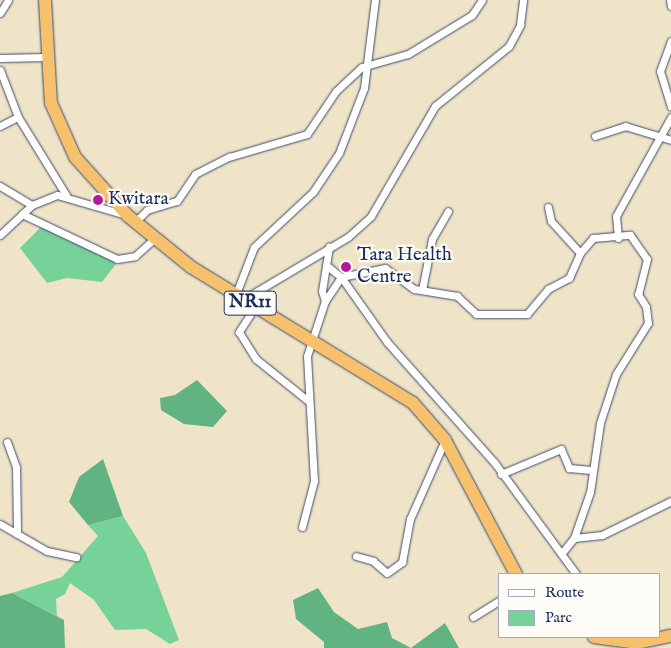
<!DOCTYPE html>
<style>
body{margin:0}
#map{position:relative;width:671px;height:648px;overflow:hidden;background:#efe4c7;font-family:"IM FELL English",serif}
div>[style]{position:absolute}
.green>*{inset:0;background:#77d299}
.forest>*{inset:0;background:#61b481}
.roads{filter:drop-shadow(0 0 1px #3b4a6e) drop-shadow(0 0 1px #3b4a6e)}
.street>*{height:7px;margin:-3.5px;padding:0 3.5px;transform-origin:3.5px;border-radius:3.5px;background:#fff}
.highway>*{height:12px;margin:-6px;padding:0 6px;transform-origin:6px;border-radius:6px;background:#f7c06c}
.dots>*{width:14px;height:14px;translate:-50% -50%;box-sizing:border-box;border:2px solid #fdfcf7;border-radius:50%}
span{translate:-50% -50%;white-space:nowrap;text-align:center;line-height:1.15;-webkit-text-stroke:4.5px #fdfcf7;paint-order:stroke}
.shield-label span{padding:1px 4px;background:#fdfcf7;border:1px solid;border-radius:4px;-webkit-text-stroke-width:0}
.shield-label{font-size:18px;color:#1b2f5e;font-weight:700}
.poi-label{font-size:19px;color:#1b2f5e}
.left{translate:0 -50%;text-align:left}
.legend{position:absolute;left:498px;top:573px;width:162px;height:65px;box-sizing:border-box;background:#fdfcf7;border:1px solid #a3aaba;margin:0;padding:6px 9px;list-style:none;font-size:15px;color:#1b2f5e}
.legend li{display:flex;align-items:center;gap:10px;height:25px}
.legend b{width:25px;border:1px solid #a3aaba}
</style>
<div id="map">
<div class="green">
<div style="clip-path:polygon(43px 225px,117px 259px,116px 264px,102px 282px,67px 278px,47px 283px,20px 248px)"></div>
<div style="clip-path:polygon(123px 516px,146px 553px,179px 640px,170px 644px,146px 629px,115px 630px,94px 600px,70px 583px,65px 594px,56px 599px,57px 616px,12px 593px,62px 577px,98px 536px,88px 525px)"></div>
</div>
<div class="forest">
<div style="clip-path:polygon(197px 380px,227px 411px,213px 427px,184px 424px,161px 410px,160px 398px,175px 395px)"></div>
<div style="clip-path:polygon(103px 459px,123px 516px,88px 525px,69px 502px,79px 477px)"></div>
<div style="clip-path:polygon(318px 588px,334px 612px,358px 629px,387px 622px,392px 638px,411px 648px,445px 623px,459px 648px,324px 648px,324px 642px,296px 619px,293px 600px)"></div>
<div style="clip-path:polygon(12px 593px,64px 620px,65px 648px,0 648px,0 596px)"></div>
</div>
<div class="roads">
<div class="street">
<div style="left:670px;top:0;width:6px;rotate:81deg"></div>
<div style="left:0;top:13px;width:15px;rotate:-58deg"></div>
<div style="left:671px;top:41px;width:32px;rotate:110deg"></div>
<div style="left:660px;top:71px;width:37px;rotate:73deg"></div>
<div style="left:0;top:58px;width:46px;rotate:-1.2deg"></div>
<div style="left:0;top:70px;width:50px;rotate:69deg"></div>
<div style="left:18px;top:117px;width:92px;rotate:58.4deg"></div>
<div style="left:0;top:126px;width:20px;rotate:-27deg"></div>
<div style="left:595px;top:136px;width:32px;rotate:-18deg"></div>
<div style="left:625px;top:126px;width:48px;rotate:16.9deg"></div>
<div style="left:0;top:186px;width:37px;rotate:31deg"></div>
<div style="left:548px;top:207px;width:14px;rotate:78deg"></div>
<div style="left:551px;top:221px;width:43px;rotate:47.8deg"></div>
<div style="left:22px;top:214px;width:105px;rotate:25.3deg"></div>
<div style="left:117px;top:259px;width:18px;rotate:-9deg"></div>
<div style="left:135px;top:256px;width:27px;rotate:-42deg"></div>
<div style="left:135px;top:222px;width:17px;rotate:-45deg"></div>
<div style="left:147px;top:210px;width:31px;rotate:-17deg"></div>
<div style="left:177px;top:201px;width:32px;rotate:-56deg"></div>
<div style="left:195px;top:174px;width:38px;rotate:-27deg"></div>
<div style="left:229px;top:157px;width:81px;rotate:-16.4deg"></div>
<div style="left:307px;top:134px;width:52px;rotate:-56deg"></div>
<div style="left:336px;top:91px;width:35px;rotate:-43deg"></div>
<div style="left:362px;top:67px;width:48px;rotate:-15.8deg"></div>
<div style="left:408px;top:54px;width:75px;rotate:-31.4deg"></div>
<div style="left:472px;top:15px;width:18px;rotate:-56deg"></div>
<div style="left:0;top:235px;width:44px;rotate:-43.2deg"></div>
<div style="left:32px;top:205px;width:27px;rotate:-22deg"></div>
<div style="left:57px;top:195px;width:69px;rotate:16.1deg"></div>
<div style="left:618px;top:238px;width:22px;rotate:-95deg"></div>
<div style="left:616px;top:216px;width:113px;rotate:-60.9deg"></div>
<div style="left:326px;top:265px;width:19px;rotate:39deg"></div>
<div style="left:341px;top:277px;width:80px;rotate:54.7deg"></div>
<div style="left:387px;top:342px;width:161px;rotate:48.3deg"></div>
<div style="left:494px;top:462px;width:139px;rotate:53.8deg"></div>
<div style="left:422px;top:290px;width:52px;rotate:-78.9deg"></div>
<div style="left:432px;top:239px;width:32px;rotate:-60deg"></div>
<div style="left:236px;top:294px;width:50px;rotate:-69deg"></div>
<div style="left:254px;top:247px;width:81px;rotate:-43deg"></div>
<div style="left:313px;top:192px;width:47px;rotate:-56.3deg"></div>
<div style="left:339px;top:153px;width:70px;rotate:-69deg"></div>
<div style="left:364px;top:88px;width:89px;rotate:-82.9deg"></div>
<div style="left:244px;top:299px;width:121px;rotate:-30.8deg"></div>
<div style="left:348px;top:237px;width:31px;rotate:-42deg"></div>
<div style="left:371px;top:216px;width:127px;rotate:-59.8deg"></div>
<div style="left:435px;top:106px;width:95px;rotate:-39deg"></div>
<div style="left:509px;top:46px;width:24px;rotate:-62deg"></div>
<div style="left:520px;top:25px;width:25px;rotate:-83deg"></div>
<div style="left:325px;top:301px;width:10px;rotate:-107deg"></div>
<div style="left:322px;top:291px;width:45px;rotate:-81deg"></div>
<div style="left:255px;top:307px;width:30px;rotate:123deg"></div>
<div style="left:239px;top:332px;width:32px;rotate:58deg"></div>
<div style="left:256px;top:359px;width:65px;rotate:38.8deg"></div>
<div style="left:7px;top:442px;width:27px;rotate:70deg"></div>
<div style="left:16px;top:467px;width:67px;rotate:89.1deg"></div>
<div style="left:501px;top:474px;width:65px;rotate:-22.6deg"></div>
<div style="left:561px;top:449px;width:21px;rotate:67deg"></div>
<div style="left:569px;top:468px;width:22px;rotate:5deg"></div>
<div style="left:0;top:524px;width:54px;rotate:29.9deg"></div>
<div style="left:47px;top:551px;width:30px;rotate:12deg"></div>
<div style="left:302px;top:527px;width:48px;rotate:-75.4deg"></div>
<div style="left:314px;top:481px;width:125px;rotate:-93.2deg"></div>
<div style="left:307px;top:356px;width:58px;rotate:-71.9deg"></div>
<div style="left:325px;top:301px;width:29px;rotate:-56deg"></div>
<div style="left:341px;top:277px;width:45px;rotate:-11.6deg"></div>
<div style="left:385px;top:268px;width:36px;rotate:36deg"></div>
<div style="left:414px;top:289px;width:44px;rotate:9.2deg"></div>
<div style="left:457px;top:296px;width:26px;rotate:43deg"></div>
<div style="left:476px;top:314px;width:51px"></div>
<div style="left:527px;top:314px;width:33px;rotate:-50deg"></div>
<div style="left:548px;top:289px;width:24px;rotate:-28deg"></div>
<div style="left:569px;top:278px;width:27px;rotate:-66deg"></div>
<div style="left:580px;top:253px;width:20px;rotate:-49deg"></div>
<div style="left:593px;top:238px;width:37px;rotate:-5deg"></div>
<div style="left:630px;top:235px;width:29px;rotate:55deg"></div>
<div style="left:647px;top:259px;width:36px;rotate:104deg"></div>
<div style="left:638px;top:294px;width:15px;rotate:58deg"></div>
<div style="left:646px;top:307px;width:16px;rotate:83deg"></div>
<div style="left:648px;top:323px;width:60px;rotate:122.1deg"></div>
<div style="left:616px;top:374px;width:52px;rotate:108.1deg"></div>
<div style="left:600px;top:423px;width:70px;rotate:98.2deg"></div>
<div style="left:590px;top:492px;width:49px;rotate:109.2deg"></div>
<div style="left:574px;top:538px;width:19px;rotate:129deg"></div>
<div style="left:574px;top:538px;width:28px;rotate:-6deg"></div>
<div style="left:602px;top:535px;width:77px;rotate:-26.2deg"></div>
<div style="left:356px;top:556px;width:18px;rotate:16deg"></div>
<div style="left:373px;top:561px;width:18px;rotate:41deg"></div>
<div style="left:387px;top:573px;width:19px;rotate:-36deg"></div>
<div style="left:402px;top:562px;width:44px;rotate:-79.5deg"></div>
<div style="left:410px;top:519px;width:86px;rotate:-66.1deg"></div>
<div style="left:473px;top:617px;width:32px;rotate:-32deg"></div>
</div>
<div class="highway">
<div style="left:45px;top:0;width:103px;rotate:86.7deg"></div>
<div style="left:51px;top:103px;width:59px;rotate:66deg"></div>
<div style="left:75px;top:157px;width:79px;rotate:48.1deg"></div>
<div style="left:128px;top:216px;width:81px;rotate:39deg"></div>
<div style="left:191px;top:267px;width:260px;rotate:31.5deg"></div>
<div style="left:413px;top:403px;width:49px;rotate:49.1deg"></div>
<div style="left:445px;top:440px;width:152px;rotate:62.1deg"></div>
<div style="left:594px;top:637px;width:43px;rotate:7.9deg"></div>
<div style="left:637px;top:643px;width:35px;rotate:-12deg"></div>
</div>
</div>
<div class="dots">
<div style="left:98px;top:200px;background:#b5179e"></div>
<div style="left:346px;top:267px;background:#b5179e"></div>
</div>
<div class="shield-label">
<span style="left:250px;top:303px">NR11</span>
</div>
<div class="poi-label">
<span class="left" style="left:108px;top:200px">Kwitara</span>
<span class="left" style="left:357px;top:267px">Tara Health<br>Centre</span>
</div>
<ul class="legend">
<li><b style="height:6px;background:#fff"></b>Route</li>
<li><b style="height:14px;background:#77d299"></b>Parc</li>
</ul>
</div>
